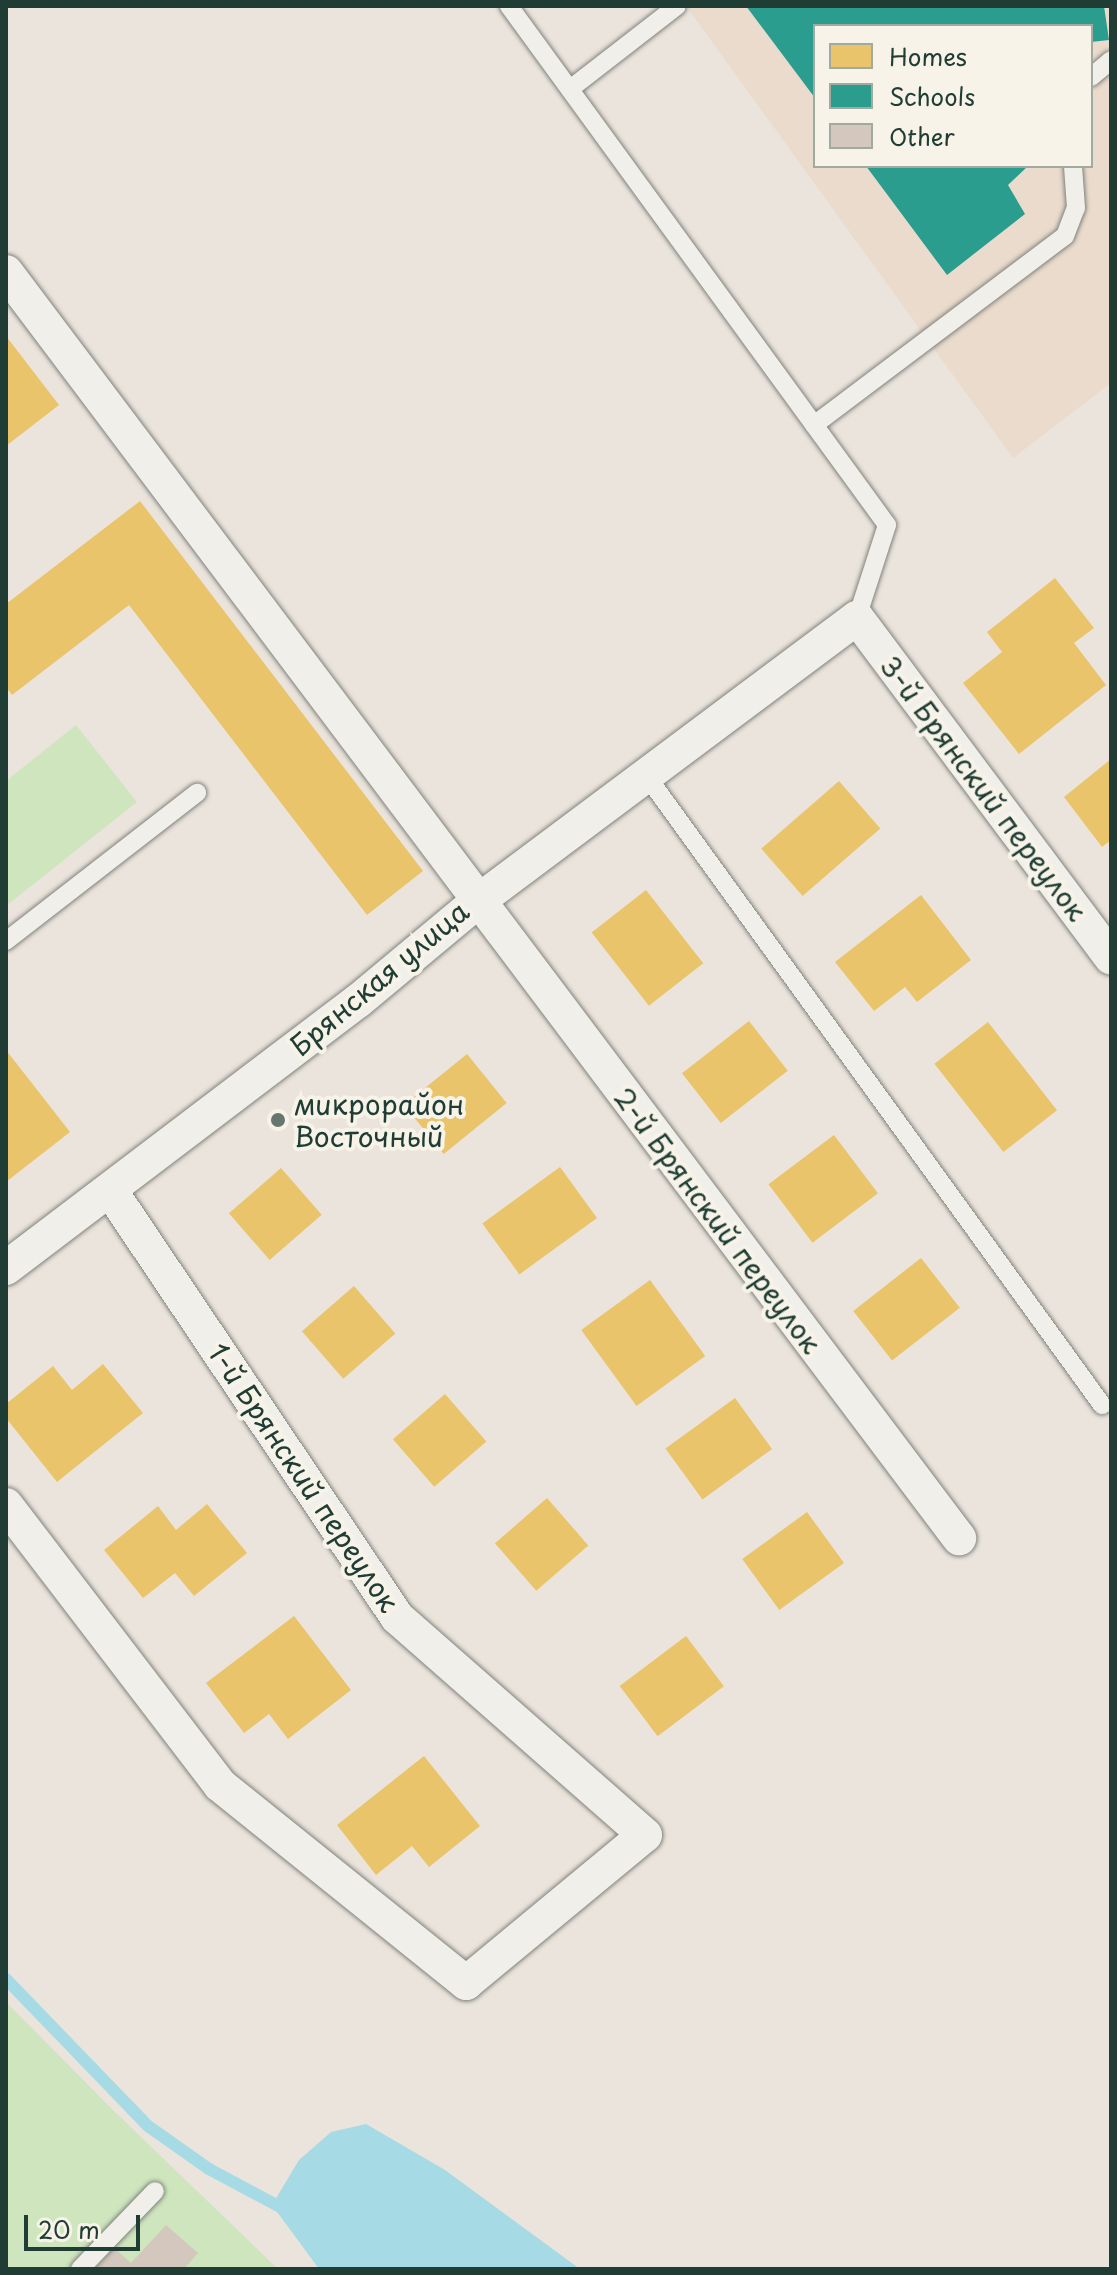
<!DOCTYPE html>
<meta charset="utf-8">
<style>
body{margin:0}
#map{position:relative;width:1117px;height:2275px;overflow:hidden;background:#ebe4dc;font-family:"Playpen Sans",sans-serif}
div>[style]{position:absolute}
.built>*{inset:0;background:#eadbcd}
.green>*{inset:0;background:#cee5be}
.water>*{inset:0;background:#a6dae4}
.homes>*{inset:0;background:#e9c46a;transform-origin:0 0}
.schools>*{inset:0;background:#2a9d8f}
.stream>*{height:12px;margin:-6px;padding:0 6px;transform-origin:6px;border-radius:6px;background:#a6dae4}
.building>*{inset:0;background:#d4c7be}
.roads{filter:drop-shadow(0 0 2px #80837d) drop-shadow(0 0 2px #80837d)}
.lane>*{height:18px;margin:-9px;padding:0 9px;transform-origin:9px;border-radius:9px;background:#f1efea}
.street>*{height:34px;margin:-17px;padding:0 17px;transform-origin:17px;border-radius:17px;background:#f1efea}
.dots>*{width:22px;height:22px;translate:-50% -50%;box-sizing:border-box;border:4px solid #f7f3e8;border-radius:50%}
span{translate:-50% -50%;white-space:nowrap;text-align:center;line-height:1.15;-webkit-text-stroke:8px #f7f3e8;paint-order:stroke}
.street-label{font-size:28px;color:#1f3d34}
.poi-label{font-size:28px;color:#1f3d34}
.left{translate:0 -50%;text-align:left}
.frame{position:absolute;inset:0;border:8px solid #1f3d34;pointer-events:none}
.legend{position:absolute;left:813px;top:24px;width:280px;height:144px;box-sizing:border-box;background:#f7f3e8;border:2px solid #a1aaa0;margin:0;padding:10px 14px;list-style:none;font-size:24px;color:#1f3d34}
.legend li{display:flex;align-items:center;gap:16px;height:40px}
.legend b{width:40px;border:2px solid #a1aaa0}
.scale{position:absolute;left:24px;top:2215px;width:116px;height:36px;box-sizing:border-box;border:4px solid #1f3d34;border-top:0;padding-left:10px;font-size:24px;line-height:28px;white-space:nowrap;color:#1f3d34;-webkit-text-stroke:6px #f7f3e8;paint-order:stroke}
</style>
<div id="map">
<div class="built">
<div style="clip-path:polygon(evenodd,686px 6px,1111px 6px,1111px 383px,1013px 458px,686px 6px,815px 26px,1091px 26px,1091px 166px,815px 166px,815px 26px)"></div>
</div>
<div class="green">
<div style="clip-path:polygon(76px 725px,137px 802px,6px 906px,6px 781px)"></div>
<div style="clip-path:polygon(6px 2002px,114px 2111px,278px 2269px,6px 2269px)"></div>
</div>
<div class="water">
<div style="clip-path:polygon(366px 2124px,445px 2170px,580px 2269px,319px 2269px,272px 2205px,299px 2160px,331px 2132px)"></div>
</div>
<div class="homes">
<div style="clip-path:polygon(6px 336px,59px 405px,6px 446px)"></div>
<div style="clip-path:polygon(140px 501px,423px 871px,367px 915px,129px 605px,12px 695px,6px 687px,6px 604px)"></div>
<div style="clip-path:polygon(1055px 578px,1094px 628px,1074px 643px,1106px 685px,1019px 754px,963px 683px,1002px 652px,987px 632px)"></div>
<div style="clip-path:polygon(1111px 759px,1111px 840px,1102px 847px,1064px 797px)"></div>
<div style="left:839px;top:781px;width:63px;height:103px;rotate:49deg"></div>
<div style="left:646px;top:890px;width:93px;height:69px;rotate:52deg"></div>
<div style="clip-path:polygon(921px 895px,971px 960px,917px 1002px,905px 987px,874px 1011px,835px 962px)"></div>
<div style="left:749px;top:1021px;width:63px;height:85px;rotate:52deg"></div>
<div style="left:988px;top:1022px;width:112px;height:68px;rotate:52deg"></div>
<div style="clip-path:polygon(6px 1050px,70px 1132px,6px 1182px)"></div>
<div style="left:467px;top:1054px;width:63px;height:81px;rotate:51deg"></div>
<div style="left:834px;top:1135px;width:73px;height:82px;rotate:53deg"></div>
<div style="left:560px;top:1167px;width:63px;height:96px;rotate:54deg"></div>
<div style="left:281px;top:1168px;width:62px;height:69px;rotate:49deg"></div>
<div style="left:921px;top:1258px;width:63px;height:86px;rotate:52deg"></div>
<div style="left:650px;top:1280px;width:94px;height:85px;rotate:54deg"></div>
<div style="left:354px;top:1286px;width:63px;height:69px;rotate:49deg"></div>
<div style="clip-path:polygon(103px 1364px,143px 1413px,57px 1482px,6px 1418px,6px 1404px,53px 1366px,72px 1390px)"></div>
<div style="left:445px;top:1394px;width:63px;height:69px;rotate:49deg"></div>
<div style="left:735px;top:1398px;width:63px;height:86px;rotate:54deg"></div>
<div style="left:547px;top:1498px;width:63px;height:69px;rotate:49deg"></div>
<div style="clip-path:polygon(207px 1504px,247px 1553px,194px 1596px,175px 1573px,143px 1598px,104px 1550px,158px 1506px,176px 1530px)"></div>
<div style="left:807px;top:1512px;width:63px;height:80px;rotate:54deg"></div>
<div style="clip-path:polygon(294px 1616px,351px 1690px,288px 1739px,269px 1714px,244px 1733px,206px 1683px)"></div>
<div style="left:686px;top:1636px;width:63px;height:83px;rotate:53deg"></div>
<div style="clip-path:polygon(424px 1756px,480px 1826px,429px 1867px,412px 1846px,376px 1875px,337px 1825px)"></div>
</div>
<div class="schools">
<div style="clip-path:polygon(746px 6px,1104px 6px,1109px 40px,1091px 42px,1091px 26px,815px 26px,815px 98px)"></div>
<div style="clip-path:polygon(866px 166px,1028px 166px,1008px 185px,1025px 214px,947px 275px)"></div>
</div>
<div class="stream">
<div style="left:6px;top:1979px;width:204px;rotate:46deg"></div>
<div style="left:148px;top:2126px;width:75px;rotate:35.2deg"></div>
<div style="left:209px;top:2169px;width:85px;rotate:28.1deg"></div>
</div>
<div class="building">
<div style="clip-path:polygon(166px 2225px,198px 2253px,184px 2269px,95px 2269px,114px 2248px,131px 2263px)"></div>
</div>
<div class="roads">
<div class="lane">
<div style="left:509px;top:6px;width:642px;rotate:53.93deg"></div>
<div style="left:887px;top:525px;width:98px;rotate:107.9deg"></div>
<div style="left:1091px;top:77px;width:26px;rotate:-40deg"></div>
<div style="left:570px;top:89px;width:135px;rotate:-37.8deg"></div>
<div style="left:814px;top:425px;width:314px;rotate:-37deg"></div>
<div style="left:1065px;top:236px;width:30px;rotate:-69deg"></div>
<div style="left:1076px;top:208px;width:42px;rotate:-94.1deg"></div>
<div style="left:646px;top:775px;width:778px;rotate:54.1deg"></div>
<div style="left:6px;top:941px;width:242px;rotate:-37.8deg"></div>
<div style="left:80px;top:2269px;width:108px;rotate:-46.1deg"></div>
</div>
<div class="street">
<div style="left:6px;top:272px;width:1585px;rotate:53.03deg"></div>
<div style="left:6px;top:1268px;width:442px;rotate:-37.2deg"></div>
<div style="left:358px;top:1001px;width:155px;rotate:-39.8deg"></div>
<div style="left:477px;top:902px;width:474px;rotate:-36.8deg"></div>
<div style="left:857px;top:618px;width:424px;rotate:53.2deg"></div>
<div style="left:6px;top:1505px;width:352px;rotate:52.6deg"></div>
<div style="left:220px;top:1785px;width:316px;rotate:38.8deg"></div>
<div style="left:466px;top:1983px;width:232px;rotate:-39.6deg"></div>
<div style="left:645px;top:1835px;width:330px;rotate:-138.7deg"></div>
<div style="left:397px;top:1617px;width:514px;rotate:-123.91deg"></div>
</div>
</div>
<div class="dots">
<div style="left:278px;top:1120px;background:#66776f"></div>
</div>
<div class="street-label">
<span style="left:984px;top:788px;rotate:53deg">3-й Брянский переулок</span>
<span style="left:379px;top:978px;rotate:-40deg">Брянская улица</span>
<span style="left:718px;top:1220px;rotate:53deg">2-й Брянский переулок</span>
<span style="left:304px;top:1477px;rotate:56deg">1-й Брянский переулок</span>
</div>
<div class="poi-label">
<span class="left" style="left:294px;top:1120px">микрорайон<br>Восточный</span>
</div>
<div class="frame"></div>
<ul class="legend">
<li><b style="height:22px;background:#e9c46a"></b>Homes</li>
<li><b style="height:22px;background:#2a9d8f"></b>Schools</li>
<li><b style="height:22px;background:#d4c7be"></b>Other</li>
</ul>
<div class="scale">20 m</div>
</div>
